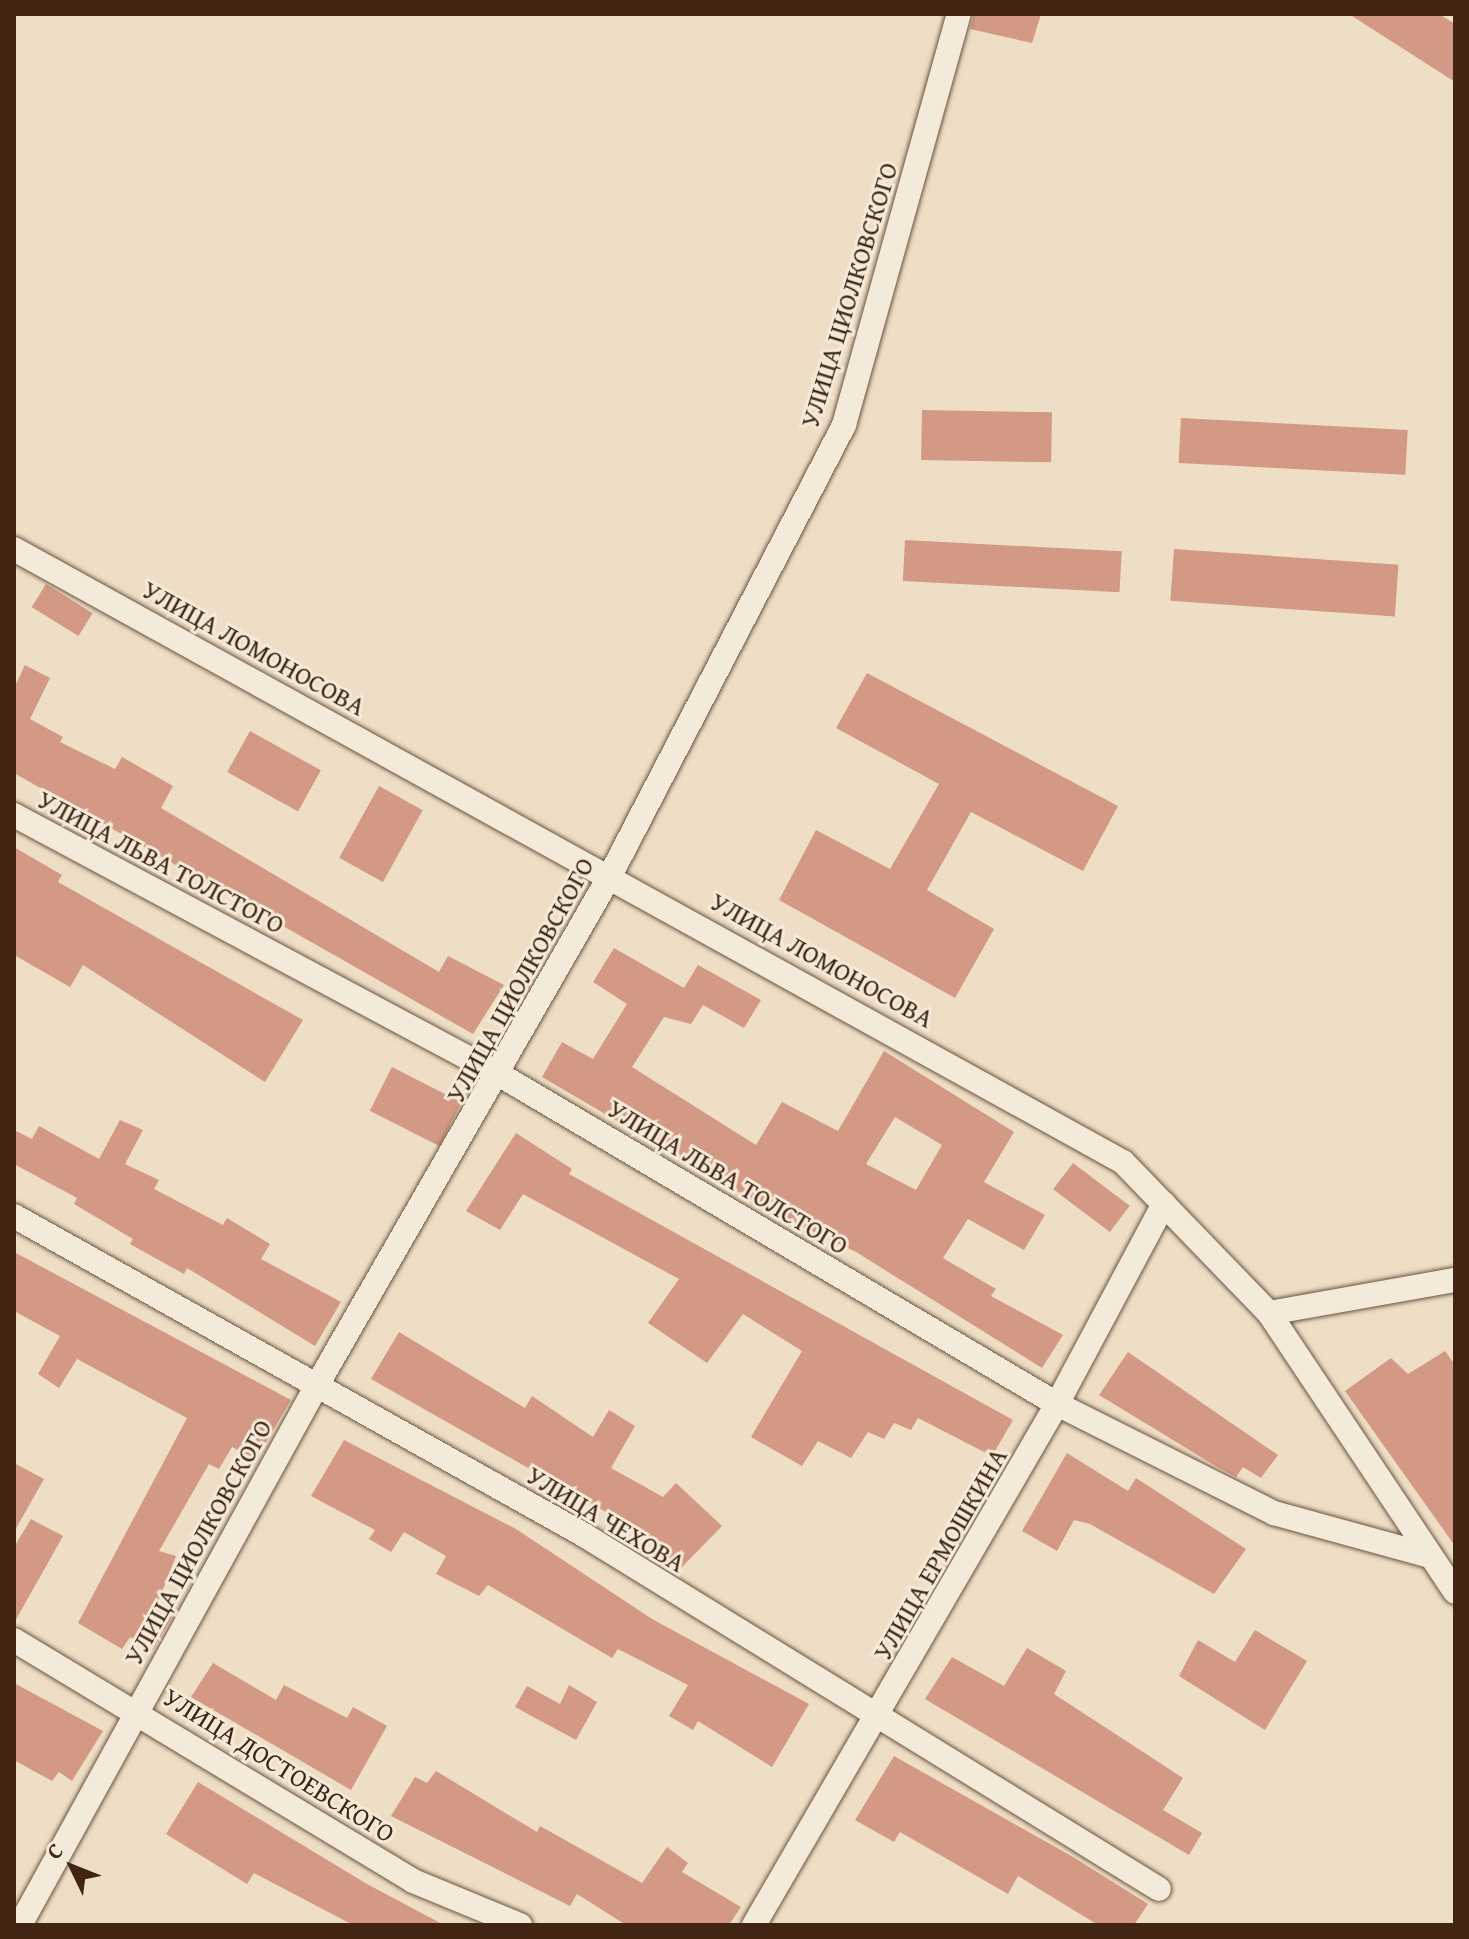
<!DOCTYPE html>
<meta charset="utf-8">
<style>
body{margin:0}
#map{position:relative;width:1469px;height:1939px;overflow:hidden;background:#eedec6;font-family:"Gentium Book Plus",serif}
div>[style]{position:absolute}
.building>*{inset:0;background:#d39984;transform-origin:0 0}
.roads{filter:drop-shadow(0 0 2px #6c533f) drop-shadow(0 0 2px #6c533f)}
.minor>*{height:24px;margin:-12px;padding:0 12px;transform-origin:12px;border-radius:12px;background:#f4eada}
span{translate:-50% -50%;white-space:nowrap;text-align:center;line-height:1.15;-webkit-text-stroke:6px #f4eada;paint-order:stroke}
.street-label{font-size:26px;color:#412512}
.frame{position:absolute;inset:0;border:16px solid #412512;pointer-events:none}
.north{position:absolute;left:32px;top:1827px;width:80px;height:80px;-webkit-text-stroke:6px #f4eada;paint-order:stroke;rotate:313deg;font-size:22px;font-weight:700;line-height:32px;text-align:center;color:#412512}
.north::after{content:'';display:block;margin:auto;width:28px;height:36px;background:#412512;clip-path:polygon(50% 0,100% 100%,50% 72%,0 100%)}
</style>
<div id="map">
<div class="building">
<div style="clip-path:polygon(974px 14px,1041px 14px,1032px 43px,970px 29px)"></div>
<div style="clip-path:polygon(1349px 14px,1439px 14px,1455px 24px,1455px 82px)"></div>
<div style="left:922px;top:410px;width:130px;height:50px;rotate:1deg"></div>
<div style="left:1181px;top:418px;width:227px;height:45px;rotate:3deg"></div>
<div style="left:905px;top:540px;width:217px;height:41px;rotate:3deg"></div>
<div style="left:1174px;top:549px;width:225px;height:52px;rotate:4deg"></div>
<div style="left:46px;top:584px;width:55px;height:27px;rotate:32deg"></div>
<div style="clip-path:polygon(25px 665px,50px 678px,30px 719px,63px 737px,60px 742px,115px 769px,122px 757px,173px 786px,161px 808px,439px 972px,448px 956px,504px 985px,473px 1034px,14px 773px,14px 688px)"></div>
<div style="clip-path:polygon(867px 673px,1118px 806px,1083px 871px,971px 812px,927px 890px,994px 929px,955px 998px,779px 900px,816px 830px,890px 869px,939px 784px,836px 728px)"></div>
<div style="left:250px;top:731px;width:81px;height:47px;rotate:29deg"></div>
<div style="left:379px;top:786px;width:50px;height:82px;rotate:29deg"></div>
<div style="clip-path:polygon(14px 847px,62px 875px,58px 882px,303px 1020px,265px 1082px,83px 965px,70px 987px,14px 955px)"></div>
<div style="clip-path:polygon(evenodd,614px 948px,684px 988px,698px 965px,761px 1000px,744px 1028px,703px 1005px,691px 1024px,664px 1017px,632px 1067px,756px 1145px,782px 1102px,838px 1131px,884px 1051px,1014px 1132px,984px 1182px,1045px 1215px,1024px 1250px,968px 1219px,943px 1258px,996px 1289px,991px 1296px,1063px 1335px,1042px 1368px,856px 1252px,776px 1214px,542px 1077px,562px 1042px,593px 1059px,627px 1004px,593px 982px,614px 948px,895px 1117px,942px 1145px,916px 1190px,866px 1164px,895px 1117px)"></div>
<div style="left:392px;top:1067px;width:78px;height:49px;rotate:27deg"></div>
<div style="clip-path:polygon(120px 1120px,143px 1130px,125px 1164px,159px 1180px,154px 1189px,223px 1225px,227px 1218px,270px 1244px,261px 1259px,341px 1302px,315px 1346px,187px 1268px,184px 1274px,130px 1244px,133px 1239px,74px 1204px,77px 1198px,14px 1164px,14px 1130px,32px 1139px,39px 1126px,99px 1159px)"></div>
<div style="clip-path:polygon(516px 1133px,572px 1169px,569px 1174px,1013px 1420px,992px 1456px,918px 1418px,911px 1430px,894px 1423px,884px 1439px,868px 1432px,851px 1458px,818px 1441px,802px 1466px,751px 1437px,802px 1351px,743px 1314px,707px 1363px,648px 1323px,679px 1279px,523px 1194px,500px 1230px,466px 1211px)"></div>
<div style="left:1073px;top:1163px;width:71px;height:33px;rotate:37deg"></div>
<div style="clip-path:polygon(14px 1252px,291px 1400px,256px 1459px,232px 1447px,219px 1469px,209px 1464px,159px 1551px,176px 1556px,156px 1607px,172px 1617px,153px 1649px,130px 1637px,122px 1649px,78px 1623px,187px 1418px,77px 1359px,59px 1388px,38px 1374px,60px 1336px,14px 1311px)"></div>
<div style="clip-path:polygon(399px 1332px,525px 1408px,532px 1396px,593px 1437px,609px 1410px,635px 1426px,611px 1468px,663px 1497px,676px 1483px,722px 1526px,679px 1570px,636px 1529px,371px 1379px)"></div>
<div style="clip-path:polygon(1445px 1351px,1455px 1365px,1455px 1546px,1345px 1391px,1391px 1358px,1408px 1374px)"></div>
<div style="clip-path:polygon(1128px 1352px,1278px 1455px,1261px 1478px,1243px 1467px,1236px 1477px,1219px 1468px,1099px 1395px)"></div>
<div style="clip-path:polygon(344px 1440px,516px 1529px,652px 1619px,809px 1704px,772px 1767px,698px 1721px,693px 1730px,669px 1716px,688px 1685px,618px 1649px,612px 1658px,488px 1585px,479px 1596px,436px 1574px,446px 1556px,404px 1532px,391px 1552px,369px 1539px,375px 1530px,311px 1496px)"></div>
<div style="clip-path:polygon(1067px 1453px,1128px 1491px,1136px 1478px,1246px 1549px,1214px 1594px,1090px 1524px,1074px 1520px,1057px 1551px,1022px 1531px)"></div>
<div style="clip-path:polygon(14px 1463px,44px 1479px,14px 1532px)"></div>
<div style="clip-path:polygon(31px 1519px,63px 1536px,14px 1623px,14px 1547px)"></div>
<div style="clip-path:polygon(1255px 1630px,1307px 1661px,1265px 1730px,1179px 1676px,1198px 1640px,1235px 1662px)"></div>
<div style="clip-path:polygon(1027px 1648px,1066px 1671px,1054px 1694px,1183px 1778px,1163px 1810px,1202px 1833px,1189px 1855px,925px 1699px,952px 1657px,1004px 1686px)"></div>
<div style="clip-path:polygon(213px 1663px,276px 1700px,284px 1685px,347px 1718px,353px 1707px,387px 1726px,351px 1790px,191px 1697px)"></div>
<div style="clip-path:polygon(14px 1683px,103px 1731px,72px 1781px,59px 1772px,52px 1781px,14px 1760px)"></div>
<div style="clip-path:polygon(569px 1685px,597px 1702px,576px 1740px,515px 1707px,527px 1686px,560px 1704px)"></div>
<div style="clip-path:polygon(894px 1756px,1073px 1857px,1148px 1904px,1134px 1925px,1098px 1925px,1018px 1876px,1008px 1894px,900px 1832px,894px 1842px,855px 1820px)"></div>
<div style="clip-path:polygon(436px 1771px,537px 1832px,540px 1826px,642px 1883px,667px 1847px,688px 1863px,682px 1872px,741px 1907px,729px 1925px,626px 1925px,577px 1894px,570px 1906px,391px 1816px,415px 1777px,427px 1783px)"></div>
<div style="clip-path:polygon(198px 1782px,367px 1884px,444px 1925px,353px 1925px,254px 1873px,247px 1884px,166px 1834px)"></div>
</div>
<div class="roads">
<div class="minor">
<div style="left:14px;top:549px;width:1267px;rotate:28.93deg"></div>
<div style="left:1123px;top:1162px;width:210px;rotate:46deg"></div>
<div style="left:1269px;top:1313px;width:335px;rotate:56.3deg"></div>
<div style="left:14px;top:815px;width:551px;rotate:28.15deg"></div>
<div style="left:500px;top:1075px;width:647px;rotate:30.57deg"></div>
<div style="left:1057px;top:1404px;width:243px;rotate:26.7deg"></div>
<div style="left:1274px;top:1513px;width:158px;rotate:15.4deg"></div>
<div style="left:14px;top:1216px;width:653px;rotate:29.23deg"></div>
<div style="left:584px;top:1535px;width:675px;rotate:31.62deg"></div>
<div style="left:1269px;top:1313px;width:189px;rotate:-10.1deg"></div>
<div style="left:14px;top:1640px;width:466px;rotate:31.1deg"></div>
<div style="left:413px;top:1881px;width:116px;rotate:22.4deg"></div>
<div style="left:20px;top:1925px;width:614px;rotate:-61.18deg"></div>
<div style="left:316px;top:1387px;width:592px;rotate:-60.1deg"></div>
<div style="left:611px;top:874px;width:506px;rotate:-62.57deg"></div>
<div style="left:844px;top:425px;width:427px;rotate:-74.4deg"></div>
<div style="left:754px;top:1925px;width:603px;rotate:-59.82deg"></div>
<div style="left:1057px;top:1404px;width:227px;rotate:-61.9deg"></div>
</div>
</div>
<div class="street-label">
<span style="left:849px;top:295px;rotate:-73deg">УЛИЦА ЦИОЛКОВСКОГО</span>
<span style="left:254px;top:648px;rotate:29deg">УЛИЦА ЛОМОНОСОВА</span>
<span style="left:161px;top:862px;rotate:28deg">УЛИЦА ЛЬВА ТОЛСТОГО</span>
<span style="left:822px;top:960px;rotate:29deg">УЛИЦА ЛОМОНОСОВА</span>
<span style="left:520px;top:980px;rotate:-61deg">УЛИЦА ЦИОЛКОВСКОГО</span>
<span style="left:728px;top:1177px;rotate:31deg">УЛИЦА ЛЬВА ТОЛСТОГО</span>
<span style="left:606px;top:1519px;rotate:31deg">УЛИЦА ЧЕХОВА</span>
<span style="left:198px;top:1542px;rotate:-61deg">УЛИЦА ЦИОЛКОВСКОГО</span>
<span style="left:940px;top:1554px;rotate:-60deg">УЛИЦА ЕРМОШКИНА</span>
<span style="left:279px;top:1765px;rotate:32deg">УЛИЦА ДОСТОЕВСКОГО</span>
</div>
<div class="frame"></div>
<div class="north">С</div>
</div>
